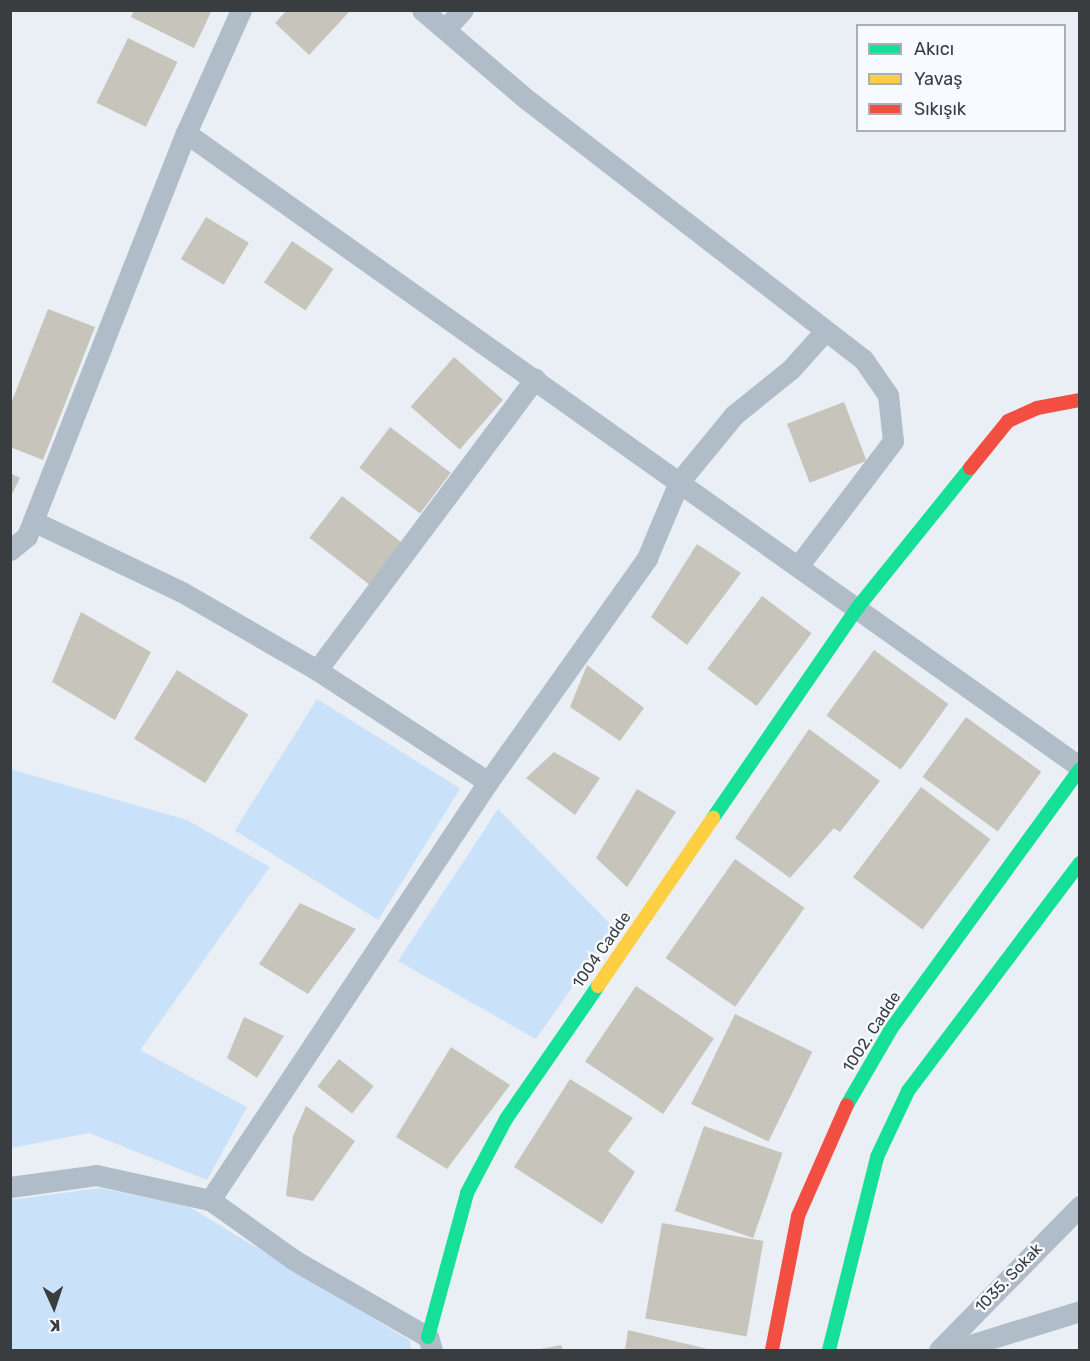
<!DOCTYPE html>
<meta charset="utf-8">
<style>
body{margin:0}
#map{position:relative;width:1090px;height:1361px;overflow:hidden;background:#e9eff4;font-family:Rubik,sans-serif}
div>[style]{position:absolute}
.green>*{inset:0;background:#c9e2f9;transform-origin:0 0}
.building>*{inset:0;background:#c7c5bb;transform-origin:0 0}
.street>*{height:21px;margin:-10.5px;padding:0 10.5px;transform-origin:10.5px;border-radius:10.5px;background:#b0bdc8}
.fast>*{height:14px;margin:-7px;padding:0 7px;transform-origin:7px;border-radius:7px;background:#16e098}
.slow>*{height:14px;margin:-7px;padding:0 7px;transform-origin:7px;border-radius:7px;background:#ffcf43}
.jam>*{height:14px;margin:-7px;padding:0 7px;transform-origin:7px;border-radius:7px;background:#f24e42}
span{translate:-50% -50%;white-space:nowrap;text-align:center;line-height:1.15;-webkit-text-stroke:5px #f7fbff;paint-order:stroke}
.street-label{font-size:16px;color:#393d40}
.frame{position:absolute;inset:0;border:12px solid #393d40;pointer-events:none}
.legend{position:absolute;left:856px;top:24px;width:210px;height:108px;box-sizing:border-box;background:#f7fbff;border:2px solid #abafb3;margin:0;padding:8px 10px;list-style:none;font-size:18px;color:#393d40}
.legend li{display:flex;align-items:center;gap:12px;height:30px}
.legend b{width:30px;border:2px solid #abafb3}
.north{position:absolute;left:24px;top:1277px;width:60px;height:60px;-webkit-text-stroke:4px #f7fbff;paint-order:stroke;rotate:177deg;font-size:16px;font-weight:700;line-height:24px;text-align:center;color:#393d40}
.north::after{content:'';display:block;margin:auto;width:21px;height:27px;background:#393d40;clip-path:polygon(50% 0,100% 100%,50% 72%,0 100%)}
</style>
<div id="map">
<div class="green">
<div style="left:317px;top:699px;width:169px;height:155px;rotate:32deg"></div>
<div style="clip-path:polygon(10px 769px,187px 820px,270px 867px,140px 1050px,247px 1107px,207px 1180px,89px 1133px,11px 1148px)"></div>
<div style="clip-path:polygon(498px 809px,614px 928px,536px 1039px,398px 961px)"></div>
<div style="clip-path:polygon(100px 1188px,188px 1206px,409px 1340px,412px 1350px,11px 1350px,10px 1200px)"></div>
</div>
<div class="building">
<div style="clip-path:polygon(134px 10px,212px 10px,194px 48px,131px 17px)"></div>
<div style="clip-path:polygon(287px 10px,351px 10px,309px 55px,275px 23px)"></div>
<div style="left:128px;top:38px;width:55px;height:72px;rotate:26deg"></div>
<div style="left:206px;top:217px;width:50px;height:49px;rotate:31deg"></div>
<div style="left:292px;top:241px;width:50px;height:50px;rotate:34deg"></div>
<div style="clip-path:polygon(48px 309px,95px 327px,43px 460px,10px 447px,10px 406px)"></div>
<div style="left:454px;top:357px;width:65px;height:66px;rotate:41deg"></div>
<div style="left:844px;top:402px;width:63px;height:61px;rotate:69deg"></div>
<div style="left:390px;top:427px;width:76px;height:51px;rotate:37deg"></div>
<div style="clip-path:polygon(10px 473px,20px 478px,10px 498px)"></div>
<div style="left:342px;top:496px;width:76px;height:53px;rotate:38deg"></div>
<div style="clip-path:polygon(697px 544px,741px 573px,687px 645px,651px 617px)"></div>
<div style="left:762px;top:596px;width:62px;height:91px;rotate:37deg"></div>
<div style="clip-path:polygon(81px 612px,151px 652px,115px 720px,52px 682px)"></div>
<div style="left:874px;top:650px;width:92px;height:81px;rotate:36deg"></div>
<div style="clip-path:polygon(587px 665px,644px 708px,620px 741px,570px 707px)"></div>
<div style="left:177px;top:670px;width:84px;height:81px;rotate:32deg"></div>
<div style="left:966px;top:717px;width:93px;height:74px;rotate:36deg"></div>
<div style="clip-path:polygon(809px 729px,880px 781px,840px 832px,834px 828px,790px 878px,735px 838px)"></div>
<div style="clip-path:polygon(554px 752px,600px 778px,575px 815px,526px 778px)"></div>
<div style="left:921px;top:787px;width:87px;height:113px;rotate:37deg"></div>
<div style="clip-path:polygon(637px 789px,676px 812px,627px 887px,596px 858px)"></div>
<div style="left:735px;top:859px;width:85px;height:121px;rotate:35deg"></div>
<div style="clip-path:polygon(300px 903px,356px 929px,308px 994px,259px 964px)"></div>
<div style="left:636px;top:986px;width:94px;height:91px;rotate:34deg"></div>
<div style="left:735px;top:1014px;width:86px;height:100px;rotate:26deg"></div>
<div style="clip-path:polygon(244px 1017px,284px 1036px,257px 1078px,227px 1058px)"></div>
<div style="clip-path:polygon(451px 1047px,510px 1085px,447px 1169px,396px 1137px)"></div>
<div style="left:339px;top:1059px;width:44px;height:35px;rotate:38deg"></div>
<div style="clip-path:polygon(570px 1079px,633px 1118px,608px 1151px,635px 1172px,602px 1224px,514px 1167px)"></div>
<div style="clip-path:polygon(306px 1106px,355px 1141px,313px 1201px,286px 1196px,293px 1136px)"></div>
<div style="left:704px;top:1126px;width:83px;height:90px;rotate:19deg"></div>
<div style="left:662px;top:1223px;width:103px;height:97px;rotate:10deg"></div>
<div style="clip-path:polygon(628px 1330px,712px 1350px,625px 1350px)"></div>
<div style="clip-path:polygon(561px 1345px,563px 1350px,540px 1350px,540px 1349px)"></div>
</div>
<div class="street">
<div style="left:422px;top:10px;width:135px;rotate:40.5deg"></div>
<div style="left:525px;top:98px;width:427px;rotate:37.7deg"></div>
<div style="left:863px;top:359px;width:44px;rotate:55.2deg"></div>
<div style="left:888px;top:395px;width:46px;rotate:83.8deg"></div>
<div style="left:893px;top:441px;width:157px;rotate:127.2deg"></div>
<div style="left:445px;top:29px;width:26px;rotate:-47deg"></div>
<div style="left:186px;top:133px;width:1096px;rotate:35.34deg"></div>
<div style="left:33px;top:521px;width:165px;rotate:25.5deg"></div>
<div style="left:182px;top:592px;width:156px;rotate:30deg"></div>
<div style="left:317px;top:670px;width:204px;rotate:33.2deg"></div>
<div style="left:10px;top:550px;width:22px;rotate:-39deg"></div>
<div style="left:27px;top:536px;width:433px;rotate:-68.5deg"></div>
<div style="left:186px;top:133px;width:135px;rotate:-65.9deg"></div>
<div style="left:317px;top:670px;width:364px;rotate:-53.2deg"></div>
<div style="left:10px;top:1187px;width:87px;rotate:-7.9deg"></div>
<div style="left:96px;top:1175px;width:117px;rotate:12.4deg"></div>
<div style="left:210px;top:1200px;width:103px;rotate:35.5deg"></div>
<div style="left:294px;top:1260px;width:155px;rotate:29.9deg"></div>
<div style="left:428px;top:1337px;width:14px;rotate:73deg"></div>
<div style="left:210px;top:1200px;width:502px;rotate:-56.37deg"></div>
<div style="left:488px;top:782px;width:275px;rotate:-54.6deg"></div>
<div style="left:647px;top:558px;width:82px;rotate:-67.2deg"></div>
<div style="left:679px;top:482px;width:87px;rotate:-50.6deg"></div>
<div style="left:734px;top:415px;width:73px;rotate:-38.9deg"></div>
<div style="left:791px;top:369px;width:51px;rotate:-48.2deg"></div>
<div style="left:939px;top:1350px;width:202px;rotate:-45.6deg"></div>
<div style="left:954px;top:1350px;width:132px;rotate:-17.2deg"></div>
</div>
<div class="fast">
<div style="left:713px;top:818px;width:256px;rotate:-55.5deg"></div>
<div style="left:858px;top:607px;width:179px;rotate:-51.1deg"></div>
<div style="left:847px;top:1105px;width:88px;rotate:-59.9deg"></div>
<div style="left:891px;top:1029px;width:321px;rotate:-54deg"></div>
<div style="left:428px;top:1337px;width:149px;rotate:-74.8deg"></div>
<div style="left:467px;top:1193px;width:84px;rotate:-62.2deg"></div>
<div style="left:506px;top:1119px;width:162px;rotate:-55.3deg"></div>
<div style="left:829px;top:1350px;width:199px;rotate:-76deg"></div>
<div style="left:877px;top:1157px;width:73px;rotate:-64.8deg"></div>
<div style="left:908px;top:1091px;width:286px;rotate:-53deg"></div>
</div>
<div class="slow">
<div style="left:598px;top:986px;width:204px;rotate:-55.6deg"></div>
</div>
<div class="jam">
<div style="left:970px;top:468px;width:60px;rotate:-51deg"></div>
<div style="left:1008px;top:421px;width:32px;rotate:-24deg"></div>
<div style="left:1037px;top:408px;width:44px;rotate:-10.5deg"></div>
<div style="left:772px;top:1350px;width:136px;rotate:-79deg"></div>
<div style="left:798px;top:1216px;width:121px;rotate:-66.2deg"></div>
</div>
<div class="street-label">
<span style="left:602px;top:950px;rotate:-55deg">1004 Cadde</span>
<span style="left:872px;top:1032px;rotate:-57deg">1002. Cadde</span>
<span style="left:1009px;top:1278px;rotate:-46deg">1035. Sokak</span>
</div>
<div class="frame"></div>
<ul class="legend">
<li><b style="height:8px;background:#16e098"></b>Akıcı</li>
<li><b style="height:8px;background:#ffcf43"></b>Yavaş</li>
<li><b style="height:8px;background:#f24e42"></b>Sıkışık</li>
</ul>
<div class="north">K</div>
</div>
